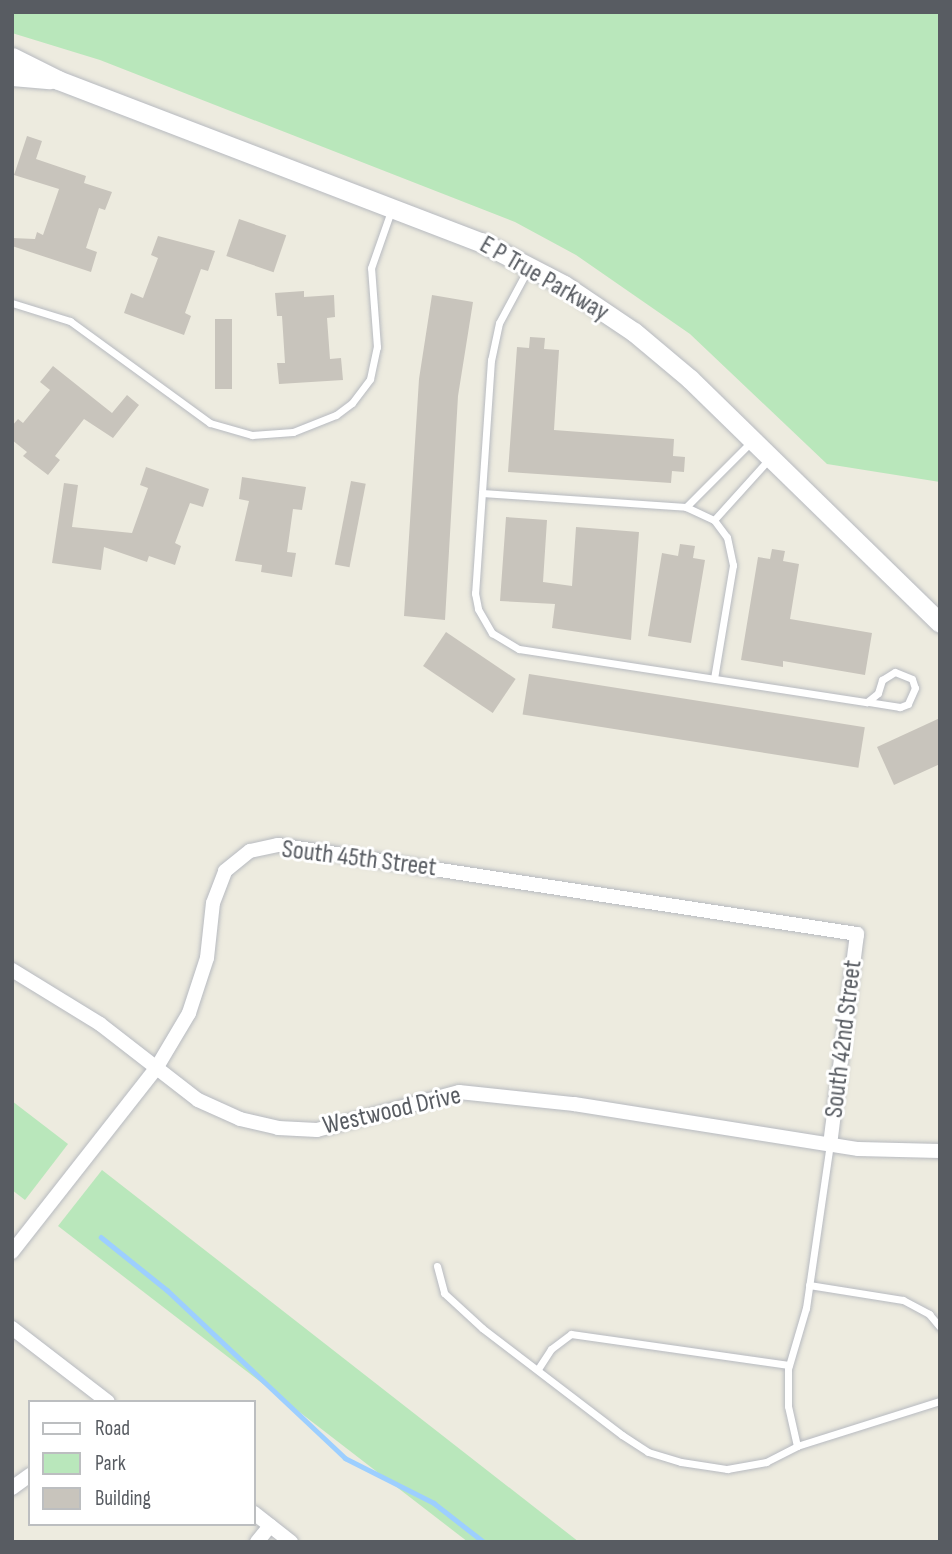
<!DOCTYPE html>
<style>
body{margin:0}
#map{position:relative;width:952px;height:1554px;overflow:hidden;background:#edebdf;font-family:"Sofia Sans Condensed",sans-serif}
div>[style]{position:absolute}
.green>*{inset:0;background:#b9e7bb}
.stream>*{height:4.5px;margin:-2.25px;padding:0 2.25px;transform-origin:2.25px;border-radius:2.25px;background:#9dcfff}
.building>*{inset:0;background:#c8c4bc;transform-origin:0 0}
.roads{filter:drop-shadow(0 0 2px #b7bac0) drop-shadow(0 0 2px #b7bac0)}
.lane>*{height:7px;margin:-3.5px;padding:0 3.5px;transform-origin:3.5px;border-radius:3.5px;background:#fff}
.street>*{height:14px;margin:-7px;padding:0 7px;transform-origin:7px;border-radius:7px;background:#fff}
.secondary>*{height:19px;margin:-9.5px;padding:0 9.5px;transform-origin:9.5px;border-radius:9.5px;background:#fff}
span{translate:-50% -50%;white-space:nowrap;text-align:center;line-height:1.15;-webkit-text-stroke:6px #fff;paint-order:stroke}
.street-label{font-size:26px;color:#585c62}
.frame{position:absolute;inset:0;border:14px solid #585c62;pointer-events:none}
.legend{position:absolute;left:28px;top:1400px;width:228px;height:126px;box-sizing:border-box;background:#fff;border:2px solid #bcbec0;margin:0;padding:9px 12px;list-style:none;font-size:21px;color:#585c62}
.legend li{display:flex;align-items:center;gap:14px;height:35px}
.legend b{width:35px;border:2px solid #bcbec0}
</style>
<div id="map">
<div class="green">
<div style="clip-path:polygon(12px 12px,940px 12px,940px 482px,827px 464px,690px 334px,576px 255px,515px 222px,100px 60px,12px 33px)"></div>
<div style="clip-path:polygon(12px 1101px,68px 1144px,25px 1200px,12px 1190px)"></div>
<div style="clip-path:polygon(102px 1170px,260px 1293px,579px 1542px,468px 1542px,58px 1226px)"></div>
</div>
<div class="stream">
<div style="left:101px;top:1237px;width:85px;rotate:38.8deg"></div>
<div style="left:167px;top:1290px;width:245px;rotate:43.3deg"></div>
<div style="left:345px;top:1458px;width:100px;rotate:26.8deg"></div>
<div style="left:434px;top:1503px;width:63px;rotate:38deg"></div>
</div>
<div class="building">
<div style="clip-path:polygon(27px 136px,42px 141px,36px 159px,86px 176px,84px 183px,112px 192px,105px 210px,99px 208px,86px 248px,97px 252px,91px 272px,12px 246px,12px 238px,35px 239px,37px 232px,43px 235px,59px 189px,14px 175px)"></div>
<div style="left:239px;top:219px;width:50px;height:39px;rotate:19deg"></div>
<div style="clip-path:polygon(158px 236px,215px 251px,208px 271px,201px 269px,185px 313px,191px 316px,184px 335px,124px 313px,131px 293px,143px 298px,158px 258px,151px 255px)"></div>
<div style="clip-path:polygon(304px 291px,304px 297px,334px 295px,335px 317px,327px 318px,330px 359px,341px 358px,343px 380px,279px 384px,277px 363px,285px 363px,282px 316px,277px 316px,275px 293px)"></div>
<div style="clip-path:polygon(432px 295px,473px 302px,458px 396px,445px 620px,404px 616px,419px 379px)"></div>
<div style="left:215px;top:319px;width:17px;height:70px"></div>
<div style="clip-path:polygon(530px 337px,545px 338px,544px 349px,559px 350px,554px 430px,674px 439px,673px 456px,685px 457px,684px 472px,672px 471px,671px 483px,508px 472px,517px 347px,529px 348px)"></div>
<div style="clip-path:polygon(53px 366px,112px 413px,127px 395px,139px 405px,113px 438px,84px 419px,55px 456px,60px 460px,48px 475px,23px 456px,27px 452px,12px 440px,12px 426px,18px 419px,23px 423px,50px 390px,40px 382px)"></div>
<div style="clip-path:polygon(146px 467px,209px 489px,203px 507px,190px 503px,175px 543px,181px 546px,175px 565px,149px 556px,147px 562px,104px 547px,101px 570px,52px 563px,64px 483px,78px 485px,72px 527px,132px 533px,148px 488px,140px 485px)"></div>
<div style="clip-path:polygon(242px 477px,306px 487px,302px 510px,293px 509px,287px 552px,296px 553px,292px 577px,261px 572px,262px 565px,235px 561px,249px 501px,239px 499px)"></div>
<div style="left:351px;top:481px;width:15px;height:85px;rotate:11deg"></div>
<div style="clip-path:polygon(506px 517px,547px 520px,543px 582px,572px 586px,576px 527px,639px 532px,631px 640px,552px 628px,555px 604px,500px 601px)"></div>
<div style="clip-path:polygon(680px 544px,695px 546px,693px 558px,705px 560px,691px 643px,648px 636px,662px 553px,678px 556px)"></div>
<div style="clip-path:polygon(772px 549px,785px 551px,783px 561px,799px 564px,790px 619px,872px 633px,865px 675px,783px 661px,783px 667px,741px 660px,758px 557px,770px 559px)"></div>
<div style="left:446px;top:632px;width:84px;height:41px;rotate:34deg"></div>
<div style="left:529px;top:674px;width:340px;height:41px;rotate:9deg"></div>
<div style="clip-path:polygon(940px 718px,940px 764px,894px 785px,877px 747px)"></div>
</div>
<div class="roads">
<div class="lane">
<div style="left:528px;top:269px;width:61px;rotate:118.2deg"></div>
<div style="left:499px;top:323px;width:38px;rotate:102deg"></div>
<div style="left:491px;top:360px;width:234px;rotate:93.9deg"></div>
<div style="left:475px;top:593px;width:16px;rotate:79deg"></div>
<div style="left:478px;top:609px;width:28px;rotate:60deg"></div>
<div style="left:492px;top:633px;width:31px;rotate:31deg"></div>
<div style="left:519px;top:649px;width:352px;rotate:8.7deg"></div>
<div style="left:12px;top:303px;width:61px;rotate:17.2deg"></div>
<div style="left:70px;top:321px;width:173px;rotate:36.1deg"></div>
<div style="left:210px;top:423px;width:44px;rotate:15.9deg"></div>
<div style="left:252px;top:435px;width:41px;rotate:-4.2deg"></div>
<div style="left:293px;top:432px;width:46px;rotate:-21.6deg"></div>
<div style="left:336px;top:415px;width:20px;rotate:-37deg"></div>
<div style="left:352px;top:403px;width:30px;rotate:-53deg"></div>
<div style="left:370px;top:379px;width:33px;rotate:-78deg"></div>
<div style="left:377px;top:347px;width:79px;rotate:-94.3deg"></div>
<div style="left:371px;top:268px;width:64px;rotate:-70.7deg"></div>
<div style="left:482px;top:493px;width:204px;rotate:3.9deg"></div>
<div style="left:686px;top:507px;width:31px;rotate:25deg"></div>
<div style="left:714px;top:520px;width:21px;rotate:53deg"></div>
<div style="left:727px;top:537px;width:29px;rotate:78deg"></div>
<div style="left:733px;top:565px;width:115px;rotate:99.5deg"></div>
<div style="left:686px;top:507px;width:95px;rotate:-45deg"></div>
<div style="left:714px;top:520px;width:84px;rotate:-47.9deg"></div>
<div style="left:895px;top:672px;width:18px;rotate:22deg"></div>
<div style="left:912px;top:679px;width:9px;rotate:72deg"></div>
<div style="left:915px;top:688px;width:17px;rotate:114deg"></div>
<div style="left:908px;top:704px;width:9px;rotate:159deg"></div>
<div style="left:900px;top:707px;width:33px;rotate:-171deg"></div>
<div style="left:867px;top:702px;width:14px;rotate:-39deg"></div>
<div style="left:878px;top:693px;width:14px;rotate:-73deg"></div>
<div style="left:882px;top:680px;width:15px;rotate:-32deg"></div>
<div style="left:437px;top:1266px;width:28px;rotate:75deg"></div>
<div style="left:444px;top:1293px;width:52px;rotate:42.6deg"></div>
<div style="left:482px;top:1328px;width:176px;rotate:37.4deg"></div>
<div style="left:622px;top:1435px;width:31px;rotate:33deg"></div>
<div style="left:648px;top:1452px;width:34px;rotate:17deg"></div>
<div style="left:681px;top:1462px;width:47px;rotate:8.7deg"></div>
<div style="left:727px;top:1469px;width:40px;rotate:-10deg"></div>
<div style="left:766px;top:1462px;width:35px;rotate:-27deg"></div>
<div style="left:797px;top:1446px;width:150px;rotate:-17.5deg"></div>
<div style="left:809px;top:1285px;width:95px;rotate:9.1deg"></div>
<div style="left:903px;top:1300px;width:30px;rotate:28deg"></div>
<div style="left:929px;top:1314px;width:17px;rotate:50deg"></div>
<div style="left:538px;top:1369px;width:24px;rotate:-57deg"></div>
<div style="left:551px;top:1349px;width:25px;rotate:-37deg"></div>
<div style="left:571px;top:1334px;width:220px;rotate:8.1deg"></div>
<div style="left:797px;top:1446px;width:41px;rotate:-102.7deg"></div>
<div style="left:788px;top:1406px;width:37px;rotate:-90deg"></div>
<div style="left:788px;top:1369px;width:64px;rotate:-73.6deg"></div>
<div style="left:806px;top:1308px;width:166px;rotate:-81.7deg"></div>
</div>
<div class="street">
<div style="left:12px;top:970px;width:103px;rotate:31.5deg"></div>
<div style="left:100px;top:1024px;width:124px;rotate:37.8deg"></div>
<div style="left:198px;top:1100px;width:46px;rotate:24.3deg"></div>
<div style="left:240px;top:1119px;width:39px;rotate:13deg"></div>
<div style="left:278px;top:1128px;width:39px;rotate:3deg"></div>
<div style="left:317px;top:1130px;width:147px;rotate:-15deg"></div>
<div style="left:459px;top:1092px;width:116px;rotate:6deg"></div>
<div style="left:574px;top:1104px;width:288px;rotate:9deg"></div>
<div style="left:858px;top:1149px;width:82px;rotate:1.4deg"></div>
<div style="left:12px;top:1252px;width:235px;rotate:-51.9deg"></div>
<div style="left:157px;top:1067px;width:63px;rotate:-59.3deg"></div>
<div style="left:189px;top:1013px;width:58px;rotate:-71.9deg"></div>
<div style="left:207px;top:958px;width:55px;rotate:-83.8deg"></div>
<div style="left:213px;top:903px;width:34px;rotate:-69deg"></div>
<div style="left:225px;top:871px;width:32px;rotate:-39deg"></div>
<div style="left:250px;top:851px;width:29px;rotate:-12deg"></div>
<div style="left:278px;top:845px;width:586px;rotate:8.74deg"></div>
<div style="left:857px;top:934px;width:212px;rotate:97.3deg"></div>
<div style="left:12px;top:1328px;width:121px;rotate:37.6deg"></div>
<div style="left:12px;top:1488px;width:22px;rotate:-36deg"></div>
<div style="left:254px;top:1513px;width:47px;rotate:38.1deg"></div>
<div style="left:257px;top:1542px;width:21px;rotate:-51deg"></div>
</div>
<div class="secondary">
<div style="left:12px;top:57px;width:51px;rotate:26.6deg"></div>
<div style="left:58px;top:80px;width:453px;rotate:21deg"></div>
<div style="left:481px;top:242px;width:93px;rotate:27.4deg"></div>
<div style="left:564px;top:285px;width:84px;rotate:33.9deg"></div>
<div style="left:634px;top:332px;width:73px;rotate:40deg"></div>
<div style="left:690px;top:379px;width:349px;rotate:44.3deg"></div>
<div style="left:12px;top:76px;width:38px;rotate:5deg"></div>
</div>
</div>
<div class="street-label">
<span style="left:544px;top:279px;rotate:30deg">E P True Parkway</span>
<span style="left:359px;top:859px;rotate:7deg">South 45th Street</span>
<span style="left:844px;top:1039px;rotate:-83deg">South 42nd Street</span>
<span style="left:392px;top:1111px;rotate:-13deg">Westwood Drive</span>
</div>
<div class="frame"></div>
<ul class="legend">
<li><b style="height:9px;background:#fff"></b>Road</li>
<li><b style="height:19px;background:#b9e7bb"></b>Park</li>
<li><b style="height:19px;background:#c8c4bc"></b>Building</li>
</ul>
</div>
